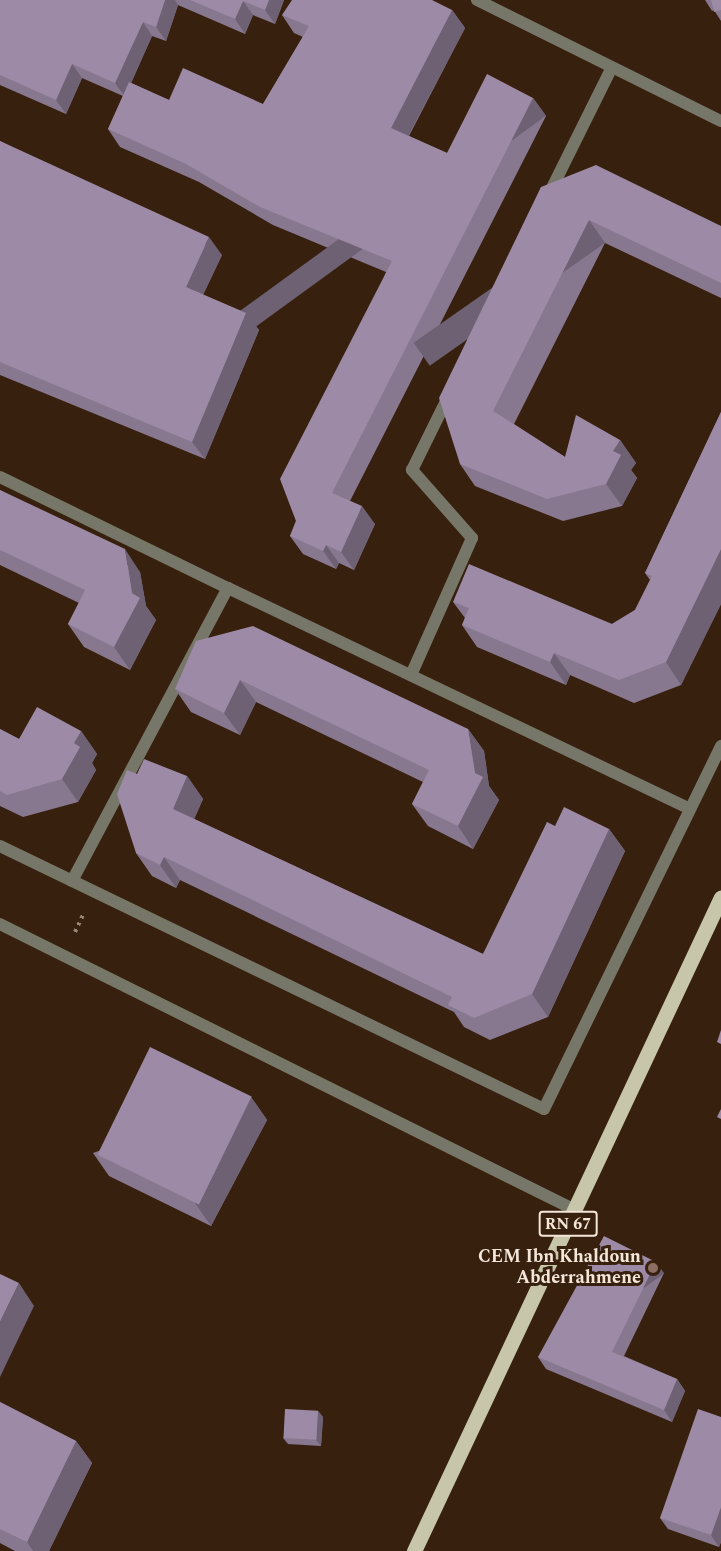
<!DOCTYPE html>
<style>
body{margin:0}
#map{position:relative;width:721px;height:1551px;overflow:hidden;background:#37210e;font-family:Spectral,serif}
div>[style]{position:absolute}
.path>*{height:4px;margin-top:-2px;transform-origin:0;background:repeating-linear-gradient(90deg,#988677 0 3px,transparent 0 7.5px)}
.street>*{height:12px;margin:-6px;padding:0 6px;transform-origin:6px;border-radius:6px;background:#767669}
.primary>*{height:15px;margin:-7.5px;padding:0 7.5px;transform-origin:7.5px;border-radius:7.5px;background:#c7c6aa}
.wall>*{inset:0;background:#87778f}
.shaded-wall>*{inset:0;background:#6e6174;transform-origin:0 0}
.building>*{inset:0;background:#9d8aa6;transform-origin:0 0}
.dots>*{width:16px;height:16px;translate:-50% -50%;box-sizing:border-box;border:3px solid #37210e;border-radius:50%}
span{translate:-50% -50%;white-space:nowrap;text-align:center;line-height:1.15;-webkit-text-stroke:6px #37210e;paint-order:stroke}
.shield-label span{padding:2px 4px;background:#37210e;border:2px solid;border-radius:4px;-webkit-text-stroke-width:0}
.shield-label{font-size:16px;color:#f5e6da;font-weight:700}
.poi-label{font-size:18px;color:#f5e6da;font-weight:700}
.right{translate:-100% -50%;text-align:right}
</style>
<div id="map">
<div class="path">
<div style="left:75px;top:932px;width:19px;rotate:-65deg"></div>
</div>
<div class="street">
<div style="left:477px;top:0;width:272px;rotate:26.4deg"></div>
<div style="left:549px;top:194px;width:140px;rotate:-63.6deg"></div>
<div style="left:0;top:477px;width:254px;rotate:26deg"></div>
<div style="left:411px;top:675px;width:150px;rotate:-66deg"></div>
<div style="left:472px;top:538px;width:91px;rotate:-131.4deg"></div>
<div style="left:412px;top:470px;width:84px;rotate:-63.7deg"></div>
<div style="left:0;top:846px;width:604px;rotate:25.8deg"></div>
<div style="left:544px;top:1109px;width:404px;rotate:-64deg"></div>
<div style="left:72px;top:881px;width:332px;rotate:-62deg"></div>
<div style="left:228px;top:588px;width:512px;rotate:25.56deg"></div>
<div style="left:0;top:924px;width:642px;rotate:26.45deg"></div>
</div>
<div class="primary">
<div style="left:414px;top:1551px;width:722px;rotate:-64.85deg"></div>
</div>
<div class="wall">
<div style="clip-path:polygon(0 0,284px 0,275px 24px,253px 15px,245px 34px,178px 5px,166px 41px,152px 36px,131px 83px,169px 100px,263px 104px,303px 37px,294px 33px,282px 15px,452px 10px,465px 28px,409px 136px,447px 153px,533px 98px,546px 116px,350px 501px,375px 524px,354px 570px,339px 563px,336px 569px,303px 554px,290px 536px,296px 521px,386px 272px,273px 225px,199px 182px,120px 147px,108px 129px,123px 96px,82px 78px,66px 114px,0 85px)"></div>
<div style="clip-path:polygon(705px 0,721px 0,721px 21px,714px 10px,712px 11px)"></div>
<div style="clip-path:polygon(0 141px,222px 255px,203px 295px,246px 313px,259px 330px,205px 459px,0 375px)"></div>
<div style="clip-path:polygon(541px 187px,721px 226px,721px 298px,605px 243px,514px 424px,565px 457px,620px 440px,636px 463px,631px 470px,637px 478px,622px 506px,563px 521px,475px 486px,460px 464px)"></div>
<div style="clip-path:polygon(721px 412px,721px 604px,681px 685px,634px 703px,570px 675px,566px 685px,477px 647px,462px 625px,465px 618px,453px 602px,612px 624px,635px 610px,650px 580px,645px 573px)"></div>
<div style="clip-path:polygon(0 490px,140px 572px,146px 606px,156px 620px,130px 670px,84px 647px,68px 624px,79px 603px,0 565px)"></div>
<div style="clip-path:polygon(196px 641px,468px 729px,484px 751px,489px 786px,499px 800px,473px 849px,428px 826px,412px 804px,423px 782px,256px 702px,240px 735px,191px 712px,175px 689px)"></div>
<div style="clip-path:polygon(0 729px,19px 739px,81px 731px,97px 754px,92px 763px,96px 770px,78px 802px,23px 817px,0 806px)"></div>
<div style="clip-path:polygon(137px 774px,187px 776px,203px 799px,194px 819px,483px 954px,555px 826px,609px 829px,625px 851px,548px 1017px,490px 1040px,464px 1027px,454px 1012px,180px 880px,176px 888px,152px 876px,136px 853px)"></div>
<div style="clip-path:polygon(251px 1097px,267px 1120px,211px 1226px,109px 1176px,93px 1153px)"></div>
<div style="clip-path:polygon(664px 1273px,624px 1356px,677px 1379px,685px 1391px,672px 1422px,546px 1369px,538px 1357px)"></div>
<div style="clip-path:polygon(0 1402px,76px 1441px,92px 1463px,49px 1551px,15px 1551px,0 1543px)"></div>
<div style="clip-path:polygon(318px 1411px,323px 1417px,321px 1446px,288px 1444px,283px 1438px)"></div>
<div style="clip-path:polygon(721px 1417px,721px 1542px,719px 1547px,668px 1529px,660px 1518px)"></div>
</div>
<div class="shaded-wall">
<div style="clip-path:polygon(165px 0,175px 0,178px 5px,166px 41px,156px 27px)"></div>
<div style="clip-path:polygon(269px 0,284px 0,275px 24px,265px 10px)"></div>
<div style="clip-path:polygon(243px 1px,253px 15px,245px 34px,235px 19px)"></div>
<div style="clip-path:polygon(452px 10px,465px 28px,403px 146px,391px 128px)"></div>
<div style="clip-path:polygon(143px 22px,152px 36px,125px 97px,115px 83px)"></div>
<div style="clip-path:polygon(72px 64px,82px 78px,66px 114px,56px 100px)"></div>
<div style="left:533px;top:98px;width:22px;height:443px;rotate:54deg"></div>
<div style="left:589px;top:220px;width:28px;height:214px;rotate:55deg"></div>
<div style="clip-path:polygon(209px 237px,222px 255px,198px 305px,186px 287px)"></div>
<div style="clip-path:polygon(246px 313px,259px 330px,205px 459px,192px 442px)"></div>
<div style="clip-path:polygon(620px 440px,636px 463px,631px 470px,637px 478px,622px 506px,606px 484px,613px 451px)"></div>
<div style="clip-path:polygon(362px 506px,375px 524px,354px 570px,341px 552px)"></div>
<div style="clip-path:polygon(326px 545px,339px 563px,336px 569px,323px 551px)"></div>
<div style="clip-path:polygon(125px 549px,140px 572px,146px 606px,156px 620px,130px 670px,114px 647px,132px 593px)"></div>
<div style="clip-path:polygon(721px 549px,721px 604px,681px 685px,666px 662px)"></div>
<div style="clip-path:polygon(554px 653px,570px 675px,566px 685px,550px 662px)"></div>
<div style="clip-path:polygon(240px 680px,256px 702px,240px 735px,224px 713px)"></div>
<div style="clip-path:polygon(468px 729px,484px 751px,489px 786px,499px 800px,473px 849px,458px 826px,475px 773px)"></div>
<div style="clip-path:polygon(81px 731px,97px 754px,92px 763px,96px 770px,78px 802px,62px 779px,74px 743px)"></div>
<div style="clip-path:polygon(187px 776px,203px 799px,189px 831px,173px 809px)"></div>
<div style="clip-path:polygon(609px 829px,625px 851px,548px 1017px,532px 994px)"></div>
<div style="clip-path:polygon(164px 857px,180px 880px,176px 888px,160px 865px)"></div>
<div style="clip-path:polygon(251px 1097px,267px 1120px,211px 1226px,195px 1203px)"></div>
<div style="left:656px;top:1262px;width:14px;height:100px;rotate:54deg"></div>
<div style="clip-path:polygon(19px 1283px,34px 1306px,0 1377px,0 1322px)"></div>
<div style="clip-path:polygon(677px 1379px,685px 1391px,672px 1422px,664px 1410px)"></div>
<div style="clip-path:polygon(318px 1411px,323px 1417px,321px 1446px,316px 1440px)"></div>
<div style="clip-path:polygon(76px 1441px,92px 1463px,49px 1551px,33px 1551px,27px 1542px)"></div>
<div style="clip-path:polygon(721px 1507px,721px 1542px,719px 1547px,711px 1535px)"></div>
</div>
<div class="building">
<div style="clip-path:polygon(0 0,165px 0,156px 27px,143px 22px,115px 83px,72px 64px,56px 100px,0 75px)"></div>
<div style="clip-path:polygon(190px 0,269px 0,265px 10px,243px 1px,235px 19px)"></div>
<div style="clip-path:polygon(292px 0,432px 0,452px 10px,391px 128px,447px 153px,487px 74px,533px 98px,332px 493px,362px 506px,341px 552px,326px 545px,323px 551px,290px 536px,296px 521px,280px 479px,392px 261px,260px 207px,186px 164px,108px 129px,129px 82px,169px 100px,183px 68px,263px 104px,309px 26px,282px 15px)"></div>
<div style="clip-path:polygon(711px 0,721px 0,721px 10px,714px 12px)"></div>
<div style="clip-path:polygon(0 141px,209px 237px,186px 287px,246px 313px,192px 442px,0 362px)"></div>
<div style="clip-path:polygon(596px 165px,721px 226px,721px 283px,589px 220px,493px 411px,565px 457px,576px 415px,620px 440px,613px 451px,621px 455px,606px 484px,547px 499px,460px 464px,439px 398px,541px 187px)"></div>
<div style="clip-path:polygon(721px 412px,721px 549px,666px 662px,619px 680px,554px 653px,550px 662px,462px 625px,469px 608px,453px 602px,469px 564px,612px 624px,635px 610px,652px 576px,645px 573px)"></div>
<div style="clip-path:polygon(0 490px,125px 549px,132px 593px,140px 598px,114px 647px,68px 624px,85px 590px,0 550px)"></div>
<div style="clip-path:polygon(253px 626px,468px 729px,475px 773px,483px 777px,458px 826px,412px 804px,429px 770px,240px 680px,224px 713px,175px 689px,196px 641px)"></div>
<div style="clip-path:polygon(37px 707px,81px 731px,74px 743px,80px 747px,62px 779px,7px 795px,0 791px,0 729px,19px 739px)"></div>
<div style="clip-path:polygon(144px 759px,187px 776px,173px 809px,483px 954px,547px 822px,555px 826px,564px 807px,609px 829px,532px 994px,474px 1018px,448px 1005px,452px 997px,164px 857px,160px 865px,136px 853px,117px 794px,127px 770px,137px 774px)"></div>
<div style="clip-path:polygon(721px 1030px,721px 1044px,717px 1042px)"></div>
<div style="left:150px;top:1047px;width:113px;height:120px;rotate:26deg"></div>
<div style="clip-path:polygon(721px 1109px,721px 1119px,717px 1117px)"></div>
<div style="clip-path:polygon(604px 1236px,656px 1262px,612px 1352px,677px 1379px,664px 1410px,538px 1357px)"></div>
<div style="clip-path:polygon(0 1274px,19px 1283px,0 1322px)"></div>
<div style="clip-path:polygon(0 1402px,76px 1441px,27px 1542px,0 1529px)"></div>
<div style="left:285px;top:1409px;width:33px;height:29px;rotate:3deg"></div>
<div style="clip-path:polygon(698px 1409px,721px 1417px,721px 1507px,711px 1535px,660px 1518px)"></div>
</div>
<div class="dots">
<div style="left:653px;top:1268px;background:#8d6e63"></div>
</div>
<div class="shield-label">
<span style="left:568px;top:1224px">RN 67</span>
</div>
<div class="poi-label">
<span class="right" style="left:641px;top:1268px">CEM Ibn Khaldoun<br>Abderrahmene</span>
</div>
</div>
